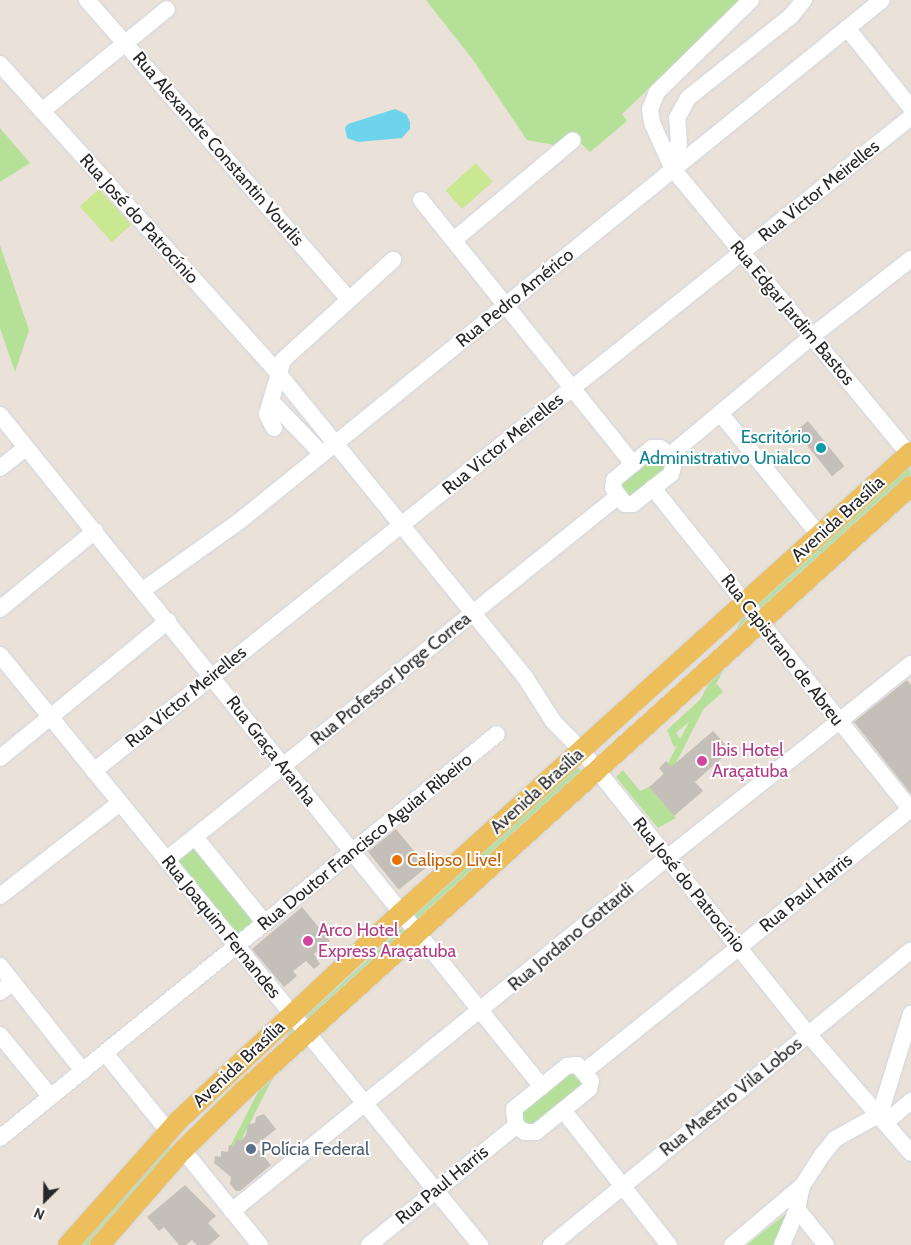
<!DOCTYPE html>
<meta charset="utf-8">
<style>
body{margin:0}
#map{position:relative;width:911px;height:1245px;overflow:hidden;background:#eae2d9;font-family:Cabin,sans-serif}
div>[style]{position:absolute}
.green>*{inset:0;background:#b5e097;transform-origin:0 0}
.pitch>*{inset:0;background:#cae792;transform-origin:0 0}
.water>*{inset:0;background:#6ed4eb}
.building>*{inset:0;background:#c5bfb9;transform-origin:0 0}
.roads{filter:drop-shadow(0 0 1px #cfd4e1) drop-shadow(0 0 1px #cfd4e1)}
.minor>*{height:16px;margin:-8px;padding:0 8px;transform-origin:8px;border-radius:8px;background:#fff}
.major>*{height:20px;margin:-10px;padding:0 10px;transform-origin:10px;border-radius:10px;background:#edbf5c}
.dots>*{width:14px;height:14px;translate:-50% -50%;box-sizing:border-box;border:2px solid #fff;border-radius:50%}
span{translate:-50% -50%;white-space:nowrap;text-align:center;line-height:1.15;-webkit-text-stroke:4px #fff;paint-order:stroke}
.street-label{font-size:18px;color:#282828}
.culture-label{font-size:18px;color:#0d838f}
.right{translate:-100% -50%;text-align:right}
.hotel-label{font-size:18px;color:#b23c85}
.left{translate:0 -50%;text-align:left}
.food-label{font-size:18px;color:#c56008}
.service-label{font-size:18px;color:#4e5e75}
.north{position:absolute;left:20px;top:1175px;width:50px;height:50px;-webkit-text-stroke:4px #fff;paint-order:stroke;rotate:203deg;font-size:14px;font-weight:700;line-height:20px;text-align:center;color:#282828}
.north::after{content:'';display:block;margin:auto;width:18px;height:22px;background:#282828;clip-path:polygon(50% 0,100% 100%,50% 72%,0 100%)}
</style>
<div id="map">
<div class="green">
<div style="clip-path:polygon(426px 0,742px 0,622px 114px,627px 121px,590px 152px,570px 133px,554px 145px,527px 140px,473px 60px)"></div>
<div style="clip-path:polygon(0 128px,30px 163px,0 182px)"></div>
<div style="clip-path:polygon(0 245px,29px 330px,15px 372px,0 328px)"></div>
<div style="clip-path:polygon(654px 455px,665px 459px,665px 470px,627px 498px,620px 484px)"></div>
<div style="clip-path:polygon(905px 468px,910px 468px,911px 476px,765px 608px,760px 608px,758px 600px)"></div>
<div style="left:743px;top:616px;width:7px;height:199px;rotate:27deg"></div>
<div style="clip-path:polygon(717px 684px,723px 692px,676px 733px,684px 743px,674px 747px,667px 730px)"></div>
<div style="clip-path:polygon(576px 767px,582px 771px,417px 920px,415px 914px)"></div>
<div style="clip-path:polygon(623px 770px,640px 791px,649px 787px,676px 818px,658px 828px,616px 777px)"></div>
<div style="left:196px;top:845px;width:98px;height:24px;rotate:51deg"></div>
<div style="clip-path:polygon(402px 928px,405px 932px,307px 1021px,304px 1018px)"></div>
<div style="left:291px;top:1027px;width:7px;height:153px;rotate:27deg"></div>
<div style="clip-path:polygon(570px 1073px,575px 1073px,582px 1085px,533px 1125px,523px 1121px,522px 1113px)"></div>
<div style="clip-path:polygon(167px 1144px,173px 1148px,89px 1245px,78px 1245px)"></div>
<div style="clip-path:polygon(788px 1212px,778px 1245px,747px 1245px)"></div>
</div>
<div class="pitch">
<div style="left:476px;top:163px;width:25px;height:41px;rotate:48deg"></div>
<div style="left:99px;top:189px;width:48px;height:26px;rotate:48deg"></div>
</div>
<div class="water">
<div style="clip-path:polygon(395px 109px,406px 114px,410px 122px,410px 129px,402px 138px,358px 142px,347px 138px,345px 128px,348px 124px)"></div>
</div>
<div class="building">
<div style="left:808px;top:421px;width:58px;height:16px;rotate:51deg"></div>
<div style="clip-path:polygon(907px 680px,911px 685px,911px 794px,854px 722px)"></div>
<div style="clip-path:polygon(713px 731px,726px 745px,720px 751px,724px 756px,695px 782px,703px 791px,674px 816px,649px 787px,664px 774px,659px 768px,666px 761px,671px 767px)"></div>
<div style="left:396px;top:829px;width:49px;height:36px;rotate:51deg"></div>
<div style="clip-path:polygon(302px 907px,330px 941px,314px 954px,320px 964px,314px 969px,306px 961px,293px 971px,297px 976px,284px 987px,252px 949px)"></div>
<div style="clip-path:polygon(264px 1114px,276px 1129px,255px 1146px,271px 1165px,240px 1191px,236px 1191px,230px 1184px,231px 1177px,214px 1163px,215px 1156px,221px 1157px,221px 1151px,228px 1152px,229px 1145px,234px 1146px,236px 1139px,240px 1141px,246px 1135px,248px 1124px,255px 1123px,256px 1117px)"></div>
<div style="clip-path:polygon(185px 1185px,216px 1216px,208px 1223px,220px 1236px,209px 1245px,197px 1245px,192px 1240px,186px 1245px,179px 1245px,164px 1227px,159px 1231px,147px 1217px)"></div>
</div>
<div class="roads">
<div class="minor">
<div style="left:87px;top:0;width:398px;rotate:48.8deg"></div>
<div style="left:751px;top:0;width:132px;rotate:135.6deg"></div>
<div style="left:657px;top:92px;width:18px;rotate:112deg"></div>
<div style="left:650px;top:109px;width:14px;rotate:82deg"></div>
<div style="left:652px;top:123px;width:51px;rotate:65.5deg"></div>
<div style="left:673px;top:169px;width:374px;rotate:50.4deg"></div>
<div style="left:847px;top:28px;width:102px;rotate:51.3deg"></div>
<div style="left:0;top:64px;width:416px;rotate:48deg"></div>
<div style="left:278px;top:373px;width:392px;rotate:50.9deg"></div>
<div style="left:525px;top:677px;width:52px;rotate:57.5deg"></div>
<div style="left:553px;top:721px;width:42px;rotate:46deg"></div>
<div style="left:582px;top:751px;width:362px;rotate:51.4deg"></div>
<div style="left:808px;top:1034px;width:157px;rotate:49.1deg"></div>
<div style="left:42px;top:111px;width:161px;rotate:-39.2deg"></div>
<div style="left:668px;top:158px;width:18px;rotate:-52deg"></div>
<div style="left:679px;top:144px;width:26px;rotate:-94deg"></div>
<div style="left:677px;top:118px;width:23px;rotate:-61deg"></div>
<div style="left:688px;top:98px;width:132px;rotate:-38.5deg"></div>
<div style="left:791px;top:16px;width:21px;rotate:-51deg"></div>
<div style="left:421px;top:200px;width:339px;rotate:51.2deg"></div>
<div style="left:454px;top:240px;width:155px;rotate:-40deg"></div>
<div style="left:272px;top:402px;width:72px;rotate:46.1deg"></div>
<div style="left:720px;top:413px;width:157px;rotate:50.9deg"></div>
<div style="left:0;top:415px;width:863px;rotate:51.11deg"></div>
<div style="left:274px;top:428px;width:16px;rotate:-117deg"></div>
<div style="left:267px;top:414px;width:56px;rotate:-73.5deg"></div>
<div style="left:283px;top:360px;width:149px;rotate:-42.3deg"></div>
<div style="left:652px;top:448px;width:8px"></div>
<div style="left:660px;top:448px;width:12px;rotate:35deg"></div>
<div style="left:670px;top:455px;width:9px;rotate:63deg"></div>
<div style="left:674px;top:463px;width:11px;rotate:105deg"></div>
<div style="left:671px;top:474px;width:48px;rotate:141.7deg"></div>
<div style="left:633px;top:504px;width:8px;rotate:180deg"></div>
<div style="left:625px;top:504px;width:20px;rotate:-127deg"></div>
<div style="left:613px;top:488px;width:8px;rotate:-83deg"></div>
<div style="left:614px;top:480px;width:50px;rotate:-40.1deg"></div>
<div style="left:670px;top:455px;width:184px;rotate:-39.9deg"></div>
<div style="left:811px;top:337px;width:127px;rotate:-38deg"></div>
<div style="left:0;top:468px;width:33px;rotate:-38deg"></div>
<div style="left:653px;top:488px;width:413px;rotate:51.3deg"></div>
<div style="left:143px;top:590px;width:120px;rotate:-35.5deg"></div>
<div style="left:241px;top:520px;width:825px;rotate:-39.05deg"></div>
<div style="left:0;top:609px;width:123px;rotate:-39.4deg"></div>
<div style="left:0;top:655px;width:761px;rotate:50.87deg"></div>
<div style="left:0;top:758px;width:217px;rotate:-39.2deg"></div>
<div style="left:94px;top:771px;width:1047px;rotate:-38.68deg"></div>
<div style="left:195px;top:837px;width:111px;rotate:50.9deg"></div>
<div style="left:166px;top:860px;width:579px;rotate:-38.83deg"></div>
<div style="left:0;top:896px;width:152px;rotate:-37.8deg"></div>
<div style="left:0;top:966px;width:134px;rotate:51.7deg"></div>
<div style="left:0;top:992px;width:16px;rotate:-38deg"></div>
<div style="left:0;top:1035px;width:80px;rotate:50.6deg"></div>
<div style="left:105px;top:1053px;width:100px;rotate:51.1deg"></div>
<div style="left:577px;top:1065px;width:21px;rotate:49deg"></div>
<div style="left:591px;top:1081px;width:8px;rotate:104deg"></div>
<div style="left:589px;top:1089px;width:68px;rotate:140.9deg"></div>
<div style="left:536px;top:1132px;width:11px;rotate:180deg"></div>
<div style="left:525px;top:1132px;width:11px;rotate:-146deg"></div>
<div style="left:516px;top:1126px;width:17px;rotate:-97deg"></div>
<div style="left:514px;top:1109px;width:68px;rotate:-39.1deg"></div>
<div style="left:567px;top:1066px;width:10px;rotate:-6deg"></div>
<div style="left:585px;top:1071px;width:418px;rotate:-38.8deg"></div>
<div style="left:563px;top:1110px;width:172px;rotate:51.9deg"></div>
<div style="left:886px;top:1122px;width:33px;rotate:-40deg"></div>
<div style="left:0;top:1138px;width:640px;rotate:-39.11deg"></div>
<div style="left:183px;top:1150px;width:122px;rotate:51deg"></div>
<div style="left:797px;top:1209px;width:46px;rotate:51.1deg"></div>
<div style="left:232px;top:1211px;width:560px;rotate:-39.06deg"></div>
<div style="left:667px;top:858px;width:312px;rotate:-38.5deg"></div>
<div style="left:369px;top:1245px;width:189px;rotate:-39deg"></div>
<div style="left:551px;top:1245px;width:465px;rotate:-39.3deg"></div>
<div style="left:732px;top:1245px;width:92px;rotate:-40.1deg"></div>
<div style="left:782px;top:1245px;width:39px;rotate:-67deg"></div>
<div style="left:797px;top:1209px;width:24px;rotate:-78deg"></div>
<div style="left:802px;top:1186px;width:38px;rotate:-57deg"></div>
<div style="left:823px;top:1154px;width:19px;rotate:-51deg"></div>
<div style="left:835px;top:1139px;width:51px;rotate:-29.1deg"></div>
<div style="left:880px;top:1114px;width:105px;rotate:-72.8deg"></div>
</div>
<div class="major">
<div style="left:68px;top:1245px;width:167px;rotate:-48.4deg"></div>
<div style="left:179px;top:1120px;width:302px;rotate:-43deg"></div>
<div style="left:400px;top:914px;width:689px;rotate:-42.12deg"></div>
<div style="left:100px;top:1245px;width:126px;rotate:-48.9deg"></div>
<div style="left:183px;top:1150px;width:84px;rotate:-44.5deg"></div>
<div style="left:243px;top:1091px;width:901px;rotate:-42.17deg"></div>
</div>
</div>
<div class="dots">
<div style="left:821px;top:448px;background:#0f9aa8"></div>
<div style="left:702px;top:761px;background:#d1479c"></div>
<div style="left:397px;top:860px;background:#e8710a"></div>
<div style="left:308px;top:941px;background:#d1479c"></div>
<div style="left:251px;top:1149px;background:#5c6f8a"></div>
</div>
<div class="street-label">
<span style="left:218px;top:149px;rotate:49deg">Rua Alexandre Constantin Vourlis</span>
<span style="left:819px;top:191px;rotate:-39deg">Rua Victor Meirelles</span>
<span style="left:139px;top:219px;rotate:48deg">Rua José do Patrocínio</span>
<span style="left:515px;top:298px;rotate:-39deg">Rua Pedro Américo</span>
<span style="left:792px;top:313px;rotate:50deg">Rua Edgar Jardim Bastos</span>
<span style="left:503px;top:444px;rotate:-39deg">Rua Victor Meirelles</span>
<span style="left:838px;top:519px;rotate:-42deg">Avenida Brasília</span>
<span style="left:782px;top:650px;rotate:52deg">Rua Capistrano de Abreu</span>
<span style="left:391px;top:679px;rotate:-39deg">Rua Professor Jorge Correa</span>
<span style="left:186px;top:697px;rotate:-39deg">Rua Victor Meirelles</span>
<span style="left:271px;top:751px;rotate:52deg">Rua Graça Aranha</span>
<span style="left:537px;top:791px;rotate:-42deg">Avenida Brasília</span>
<span style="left:365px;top:842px;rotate:-39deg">Rua Doutor Francisco Aguiar Ribeiro</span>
<span style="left:689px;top:885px;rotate:51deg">Rua José do Patrocínio</span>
<span style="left:806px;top:893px;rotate:-39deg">Rua Paul Harris</span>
<span style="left:221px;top:927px;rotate:51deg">Rua Joaquim Fernandes</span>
<span style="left:571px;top:937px;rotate:-40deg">Rua Jordano Gottardi</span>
<span style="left:239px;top:1064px;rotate:-43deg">Avenida Brasília</span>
<span style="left:731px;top:1097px;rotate:-39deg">Rua Maestro Vila Lobos</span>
<span style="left:442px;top:1185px;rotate:-39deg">Rua Paul Harris</span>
</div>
<div class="culture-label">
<span class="right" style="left:811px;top:448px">Escritório<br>Administrativo Unialco</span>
</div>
<div class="hotel-label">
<span class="left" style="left:712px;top:761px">Ibis Hotel<br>Araçatuba</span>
<span class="left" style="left:318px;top:941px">Arco Hotel<br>Express Araçatuba</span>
</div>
<div class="food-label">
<span class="left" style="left:407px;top:860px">Calipso Live!</span>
</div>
<div class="service-label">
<span class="left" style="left:261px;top:1149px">Polícia Federal</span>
</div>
<div class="north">N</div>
</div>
